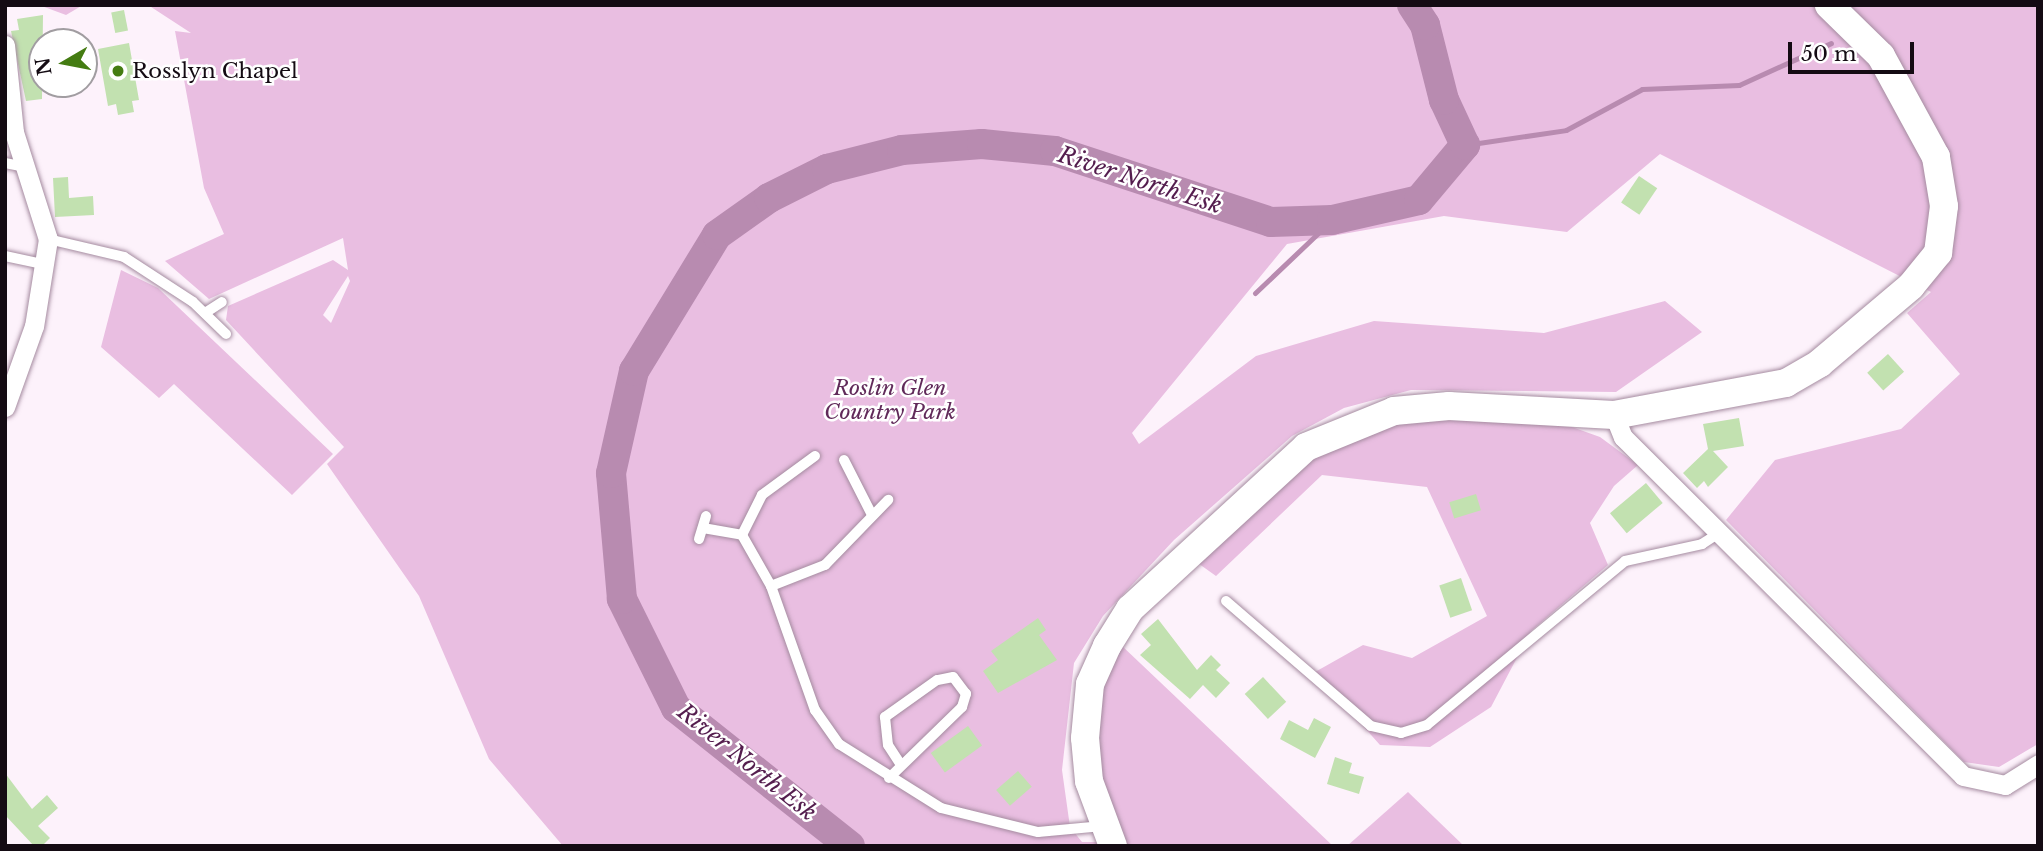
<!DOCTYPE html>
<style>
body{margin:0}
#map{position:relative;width:2043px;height:851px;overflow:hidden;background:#fdf2fb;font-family:"Libre Baskerville",serif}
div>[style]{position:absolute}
.green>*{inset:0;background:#e9bee1}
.stream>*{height:5px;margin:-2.5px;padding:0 2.5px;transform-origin:2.5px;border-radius:2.5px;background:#b88bb0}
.river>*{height:30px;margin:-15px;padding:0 15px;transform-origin:15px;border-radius:15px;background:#b88bb0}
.building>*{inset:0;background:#c2e1b0;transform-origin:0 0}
.roads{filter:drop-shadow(0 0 2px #a58ba0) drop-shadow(0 0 2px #a58ba0)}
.service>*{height:10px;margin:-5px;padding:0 5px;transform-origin:5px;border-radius:5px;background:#fff}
.minor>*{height:19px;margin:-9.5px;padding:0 9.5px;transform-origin:9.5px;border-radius:9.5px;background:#fff}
.secondary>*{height:28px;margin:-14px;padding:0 14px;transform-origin:14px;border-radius:14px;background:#fff}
.dots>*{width:19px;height:19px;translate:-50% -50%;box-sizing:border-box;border:4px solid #fff;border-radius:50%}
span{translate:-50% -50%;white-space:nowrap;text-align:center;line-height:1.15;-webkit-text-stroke:5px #fff;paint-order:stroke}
.poi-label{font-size:21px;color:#140b13}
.left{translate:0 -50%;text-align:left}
.park-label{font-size:21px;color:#612a5a;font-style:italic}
.water-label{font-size:23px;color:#541d4e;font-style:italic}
.frame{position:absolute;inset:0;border:7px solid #140b13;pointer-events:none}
.north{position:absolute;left:28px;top:28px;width:70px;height:70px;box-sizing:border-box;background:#fff;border:2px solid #a19da1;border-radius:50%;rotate:260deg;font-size:19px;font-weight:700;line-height:28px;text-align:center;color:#140b13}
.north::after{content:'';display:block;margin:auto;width:24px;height:32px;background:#447c12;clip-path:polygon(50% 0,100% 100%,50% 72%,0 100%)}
.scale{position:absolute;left:1788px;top:42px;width:126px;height:32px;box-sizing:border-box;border:4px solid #140b13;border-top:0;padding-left:9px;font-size:21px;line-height:24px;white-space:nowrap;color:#140b13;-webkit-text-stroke:5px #fff;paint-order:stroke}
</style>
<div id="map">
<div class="green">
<div style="clip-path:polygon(39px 5px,83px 5px,66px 15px)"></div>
<div style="clip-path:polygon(evenodd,148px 5px,2038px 5px,2038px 744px,1999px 767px,1964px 762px,1726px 520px,1775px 460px,1901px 429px,1960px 374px,1907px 313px,1931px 292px,1660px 154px,1567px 232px,1444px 216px,1287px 244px,1132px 433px,1139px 444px,1256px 356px,1374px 321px,1544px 333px,1665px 301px,1702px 332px,1616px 392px,1411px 390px,1344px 408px,1292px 436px,1174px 540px,1103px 616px,1074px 663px,1062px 770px,1070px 827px,1082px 842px,1099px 842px,1100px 686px,1121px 645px,1333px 846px,563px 846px,489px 759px,419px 596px,327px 464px,344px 447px,226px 320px,228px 306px,333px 260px,348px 270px,343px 238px,209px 299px,165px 261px,224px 234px,204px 188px,175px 31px,191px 33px,148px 5px,348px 276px,350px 281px,331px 323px,323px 315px,348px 276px)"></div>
<div style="clip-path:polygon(121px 270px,158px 288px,333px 454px,292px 495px,174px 384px,159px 398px,101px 347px)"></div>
<div style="clip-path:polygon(1452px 415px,1572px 427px,1600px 437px,1638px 465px,1614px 486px,1590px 523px,1608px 565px,1531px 631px,1491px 707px,1430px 747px,1380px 745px,1315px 672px,1363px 645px,1412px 658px,1487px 616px,1427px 487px,1322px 475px,1216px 576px,1195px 561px,1311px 458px,1363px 428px)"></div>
<div style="clip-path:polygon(1408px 792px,1464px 846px,1347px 846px)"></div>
</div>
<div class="stream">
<div style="left:1465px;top:145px;width:102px;rotate:-8.4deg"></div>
<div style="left:1566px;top:130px;width:86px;rotate:-28.3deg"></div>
<div style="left:1642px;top:89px;width:97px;rotate:-2.4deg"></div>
<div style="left:1739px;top:85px;width:101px;rotate:-24.5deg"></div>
<div style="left:1255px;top:293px;width:106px;rotate:-43.5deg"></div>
</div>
<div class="river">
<div style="left:850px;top:846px;width:222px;rotate:-141.6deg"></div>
<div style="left:676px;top:708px;width:122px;rotate:-116.4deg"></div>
<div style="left:622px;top:599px;width:126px;rotate:-95deg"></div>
<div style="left:611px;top:473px;width:105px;rotate:-77.3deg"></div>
<div style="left:634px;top:371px;width:159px;rotate:-58.6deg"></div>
<div style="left:717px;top:235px;width:64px;rotate:-35.4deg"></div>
<div style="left:769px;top:198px;width:65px;rotate:-26.6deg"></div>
<div style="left:827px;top:169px;width:77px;rotate:-14.2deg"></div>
<div style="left:902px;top:150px;width:80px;rotate:-4.3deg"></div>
<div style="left:982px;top:144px;width:73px;rotate:5.5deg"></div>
<div style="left:1055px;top:151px;width:227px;rotate:18.2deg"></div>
<div style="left:1271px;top:222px;width:61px;rotate:-1.9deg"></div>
<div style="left:1332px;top:220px;width:89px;rotate:-12.9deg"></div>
<div style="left:1419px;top:200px;width:72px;rotate:-50.1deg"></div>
<div style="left:1465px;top:145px;width:50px;rotate:-115deg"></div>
<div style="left:1444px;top:100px;width:77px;rotate:-104.2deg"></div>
<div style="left:1425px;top:25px;width:24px;rotate:-123deg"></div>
</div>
<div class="building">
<div style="left:124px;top:10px;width:21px;height:13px;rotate:79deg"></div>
<div style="clip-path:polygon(43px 15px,42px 99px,26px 101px,11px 31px,19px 30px,17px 19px)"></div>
<div style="clip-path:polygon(129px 43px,139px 100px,132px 101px,134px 112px,118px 115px,116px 104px,108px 106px,98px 49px)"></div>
<div style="left:1639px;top:176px;width:22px;height:32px;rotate:34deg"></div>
<div style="clip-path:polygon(68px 177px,69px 198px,93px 196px,94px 215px,55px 217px,53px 178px)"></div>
<div style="left:1888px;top:354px;width:24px;height:28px;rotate:48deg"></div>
<div style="clip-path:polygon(1739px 418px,1744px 446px,1713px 451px,1728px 467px,1708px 487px,1704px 481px,1697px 488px,1683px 473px,1708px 449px,1703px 424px)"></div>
<div style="left:1646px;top:483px;width:26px;height:47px;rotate:50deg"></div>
<div style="left:1476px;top:494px;width:17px;height:28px;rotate:73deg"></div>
<div style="left:1461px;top:578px;width:34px;height:23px;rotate:71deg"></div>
<div style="clip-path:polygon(1038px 618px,1046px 630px,1039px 635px,1057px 660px,998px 693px,983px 671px,998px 660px,991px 651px)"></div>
<div style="clip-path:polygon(1158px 619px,1197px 670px,1211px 655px,1221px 665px,1216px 670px,1230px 683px,1216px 698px,1203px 685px,1190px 699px,1140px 655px,1151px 645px,1141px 634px)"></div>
<div style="left:1263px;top:677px;width:34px;height:25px;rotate:47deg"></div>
<div style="clip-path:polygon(1314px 718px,1331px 727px,1315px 758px,1280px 739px,1289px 720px,1308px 730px)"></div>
<div style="left:968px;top:726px;width:24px;height:46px;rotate:54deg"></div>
<div style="clip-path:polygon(1335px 757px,1352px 763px,1349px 773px,1364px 777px,1359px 794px,1327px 784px)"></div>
<div style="left:1018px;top:771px;width:21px;height:29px;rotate:49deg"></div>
<div style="clip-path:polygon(5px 773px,32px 809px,47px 795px,58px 808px,38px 826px,50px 838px,42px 846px,34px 846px,5px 815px)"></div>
</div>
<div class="roads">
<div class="service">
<div style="left:5px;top:163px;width:20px;rotate:11deg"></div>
<div style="left:48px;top:239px;width:78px;rotate:13.3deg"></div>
<div style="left:124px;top:257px;width:82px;rotate:33.1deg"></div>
<div style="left:193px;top:302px;width:46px;rotate:44.1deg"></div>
<div style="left:5px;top:256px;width:40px;rotate:12deg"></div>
<div style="left:205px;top:313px;width:20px;rotate:-33deg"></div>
<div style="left:815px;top:456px;width:66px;rotate:143.7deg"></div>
<div style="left:762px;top:495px;width:45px;rotate:116.6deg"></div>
<div style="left:742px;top:535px;width:59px;rotate:60.4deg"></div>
<div style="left:771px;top:586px;width:132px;rotate:70.5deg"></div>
<div style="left:815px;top:710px;width:42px;rotate:54.8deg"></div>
<div style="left:839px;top:744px;width:120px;rotate:32.1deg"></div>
<div style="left:941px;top:808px;width:100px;rotate:13.9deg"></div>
<div style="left:1038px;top:832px;width:65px;rotate:-5.3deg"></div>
<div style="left:844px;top:460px;width:62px;rotate:63deg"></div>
<div style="left:703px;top:528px;width:40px;rotate:10deg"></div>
<div style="left:699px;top:539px;width:24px;rotate:-73deg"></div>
<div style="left:771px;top:586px;width:58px;rotate:-21.3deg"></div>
<div style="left:825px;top:565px;width:91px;rotate:-45.9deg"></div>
<div style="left:1226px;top:601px;width:191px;rotate:40.8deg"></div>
<div style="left:1371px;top:726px;width:31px;rotate:13deg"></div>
<div style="left:1401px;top:733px;width:27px;rotate:-17deg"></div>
<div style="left:1427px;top:725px;width:257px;rotate:-39.6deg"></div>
<div style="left:1625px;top:561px;width:79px;rotate:-12.4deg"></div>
<div style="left:1702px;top:544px;width:20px;rotate:-33deg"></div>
<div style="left:889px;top:778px;width:102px;rotate:-44.2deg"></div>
<div style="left:962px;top:707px;width:14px;rotate:-73deg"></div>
<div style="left:966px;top:694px;width:21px;rotate:-127deg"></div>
<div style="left:953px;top:677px;width:16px;rotate:169deg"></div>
<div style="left:937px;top:680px;width:64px;rotate:144.6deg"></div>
<div style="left:885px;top:717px;width:28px;rotate:84deg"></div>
<div style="left:888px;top:745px;width:20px;rotate:57deg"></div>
</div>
<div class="minor">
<div style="left:5px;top:45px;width:87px;rotate:84.1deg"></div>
<div style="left:14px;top:132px;width:112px;rotate:72.4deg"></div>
<div style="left:48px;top:239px;width:88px;rotate:99.1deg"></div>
<div style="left:34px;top:326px;width:86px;rotate:109.7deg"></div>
<div style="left:1614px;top:415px;width:24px;rotate:68deg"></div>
<div style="left:1623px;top:437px;width:480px;rotate:44.9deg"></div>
<div style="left:1963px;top:776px;width:43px;rotate:12.1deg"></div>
<div style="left:2005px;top:785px;width:39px;rotate:-32deg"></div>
</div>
<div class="secondary">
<div style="left:1113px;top:846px;width:69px;rotate:-110.3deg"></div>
<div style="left:1089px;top:781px;width:43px;rotate:-95.3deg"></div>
<div style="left:1085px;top:738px;width:54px;rotate:-84.7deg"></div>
<div style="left:1090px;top:684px;width:42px;rotate:-65.9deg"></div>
<div style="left:1107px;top:646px;width:44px;rotate:-58.1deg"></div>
<div style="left:1130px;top:609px;width:239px;rotate:-42.6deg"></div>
<div style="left:1306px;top:447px;width:95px;rotate:-22.2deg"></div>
<div style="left:1394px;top:411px;width:55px;rotate:-5.2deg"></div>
<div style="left:1449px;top:406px;width:165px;rotate:3.1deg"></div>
<div style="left:1614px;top:415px;width:175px;rotate:-10.5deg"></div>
<div style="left:1786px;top:383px;width:39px;rotate:-30deg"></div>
<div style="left:1820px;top:363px;width:119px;rotate:-40.2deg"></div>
<div style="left:1911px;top:286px;width:43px;rotate:-50.7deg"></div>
<div style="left:1938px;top:253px;width:47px;rotate:-82.7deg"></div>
<div style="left:1944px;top:206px;width:50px;rotate:-99.3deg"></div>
<div style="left:1936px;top:157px;width:115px;rotate:-118.6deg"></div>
<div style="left:1881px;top:56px;width:73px;rotate:-135.6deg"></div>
</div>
</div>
<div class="dots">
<div style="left:118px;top:71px;background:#447c12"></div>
</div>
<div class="poi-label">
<span class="left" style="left:132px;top:71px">Rosslyn Chapel</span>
</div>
<div class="park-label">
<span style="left:890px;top:400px">Roslin Glen<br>Country Park</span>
</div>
<div class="water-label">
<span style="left:1140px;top:180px;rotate:18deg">River North Esk</span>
<span style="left:747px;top:762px;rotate:39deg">River North Esk</span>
</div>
<div class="frame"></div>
<div class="north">N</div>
<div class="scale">50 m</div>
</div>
